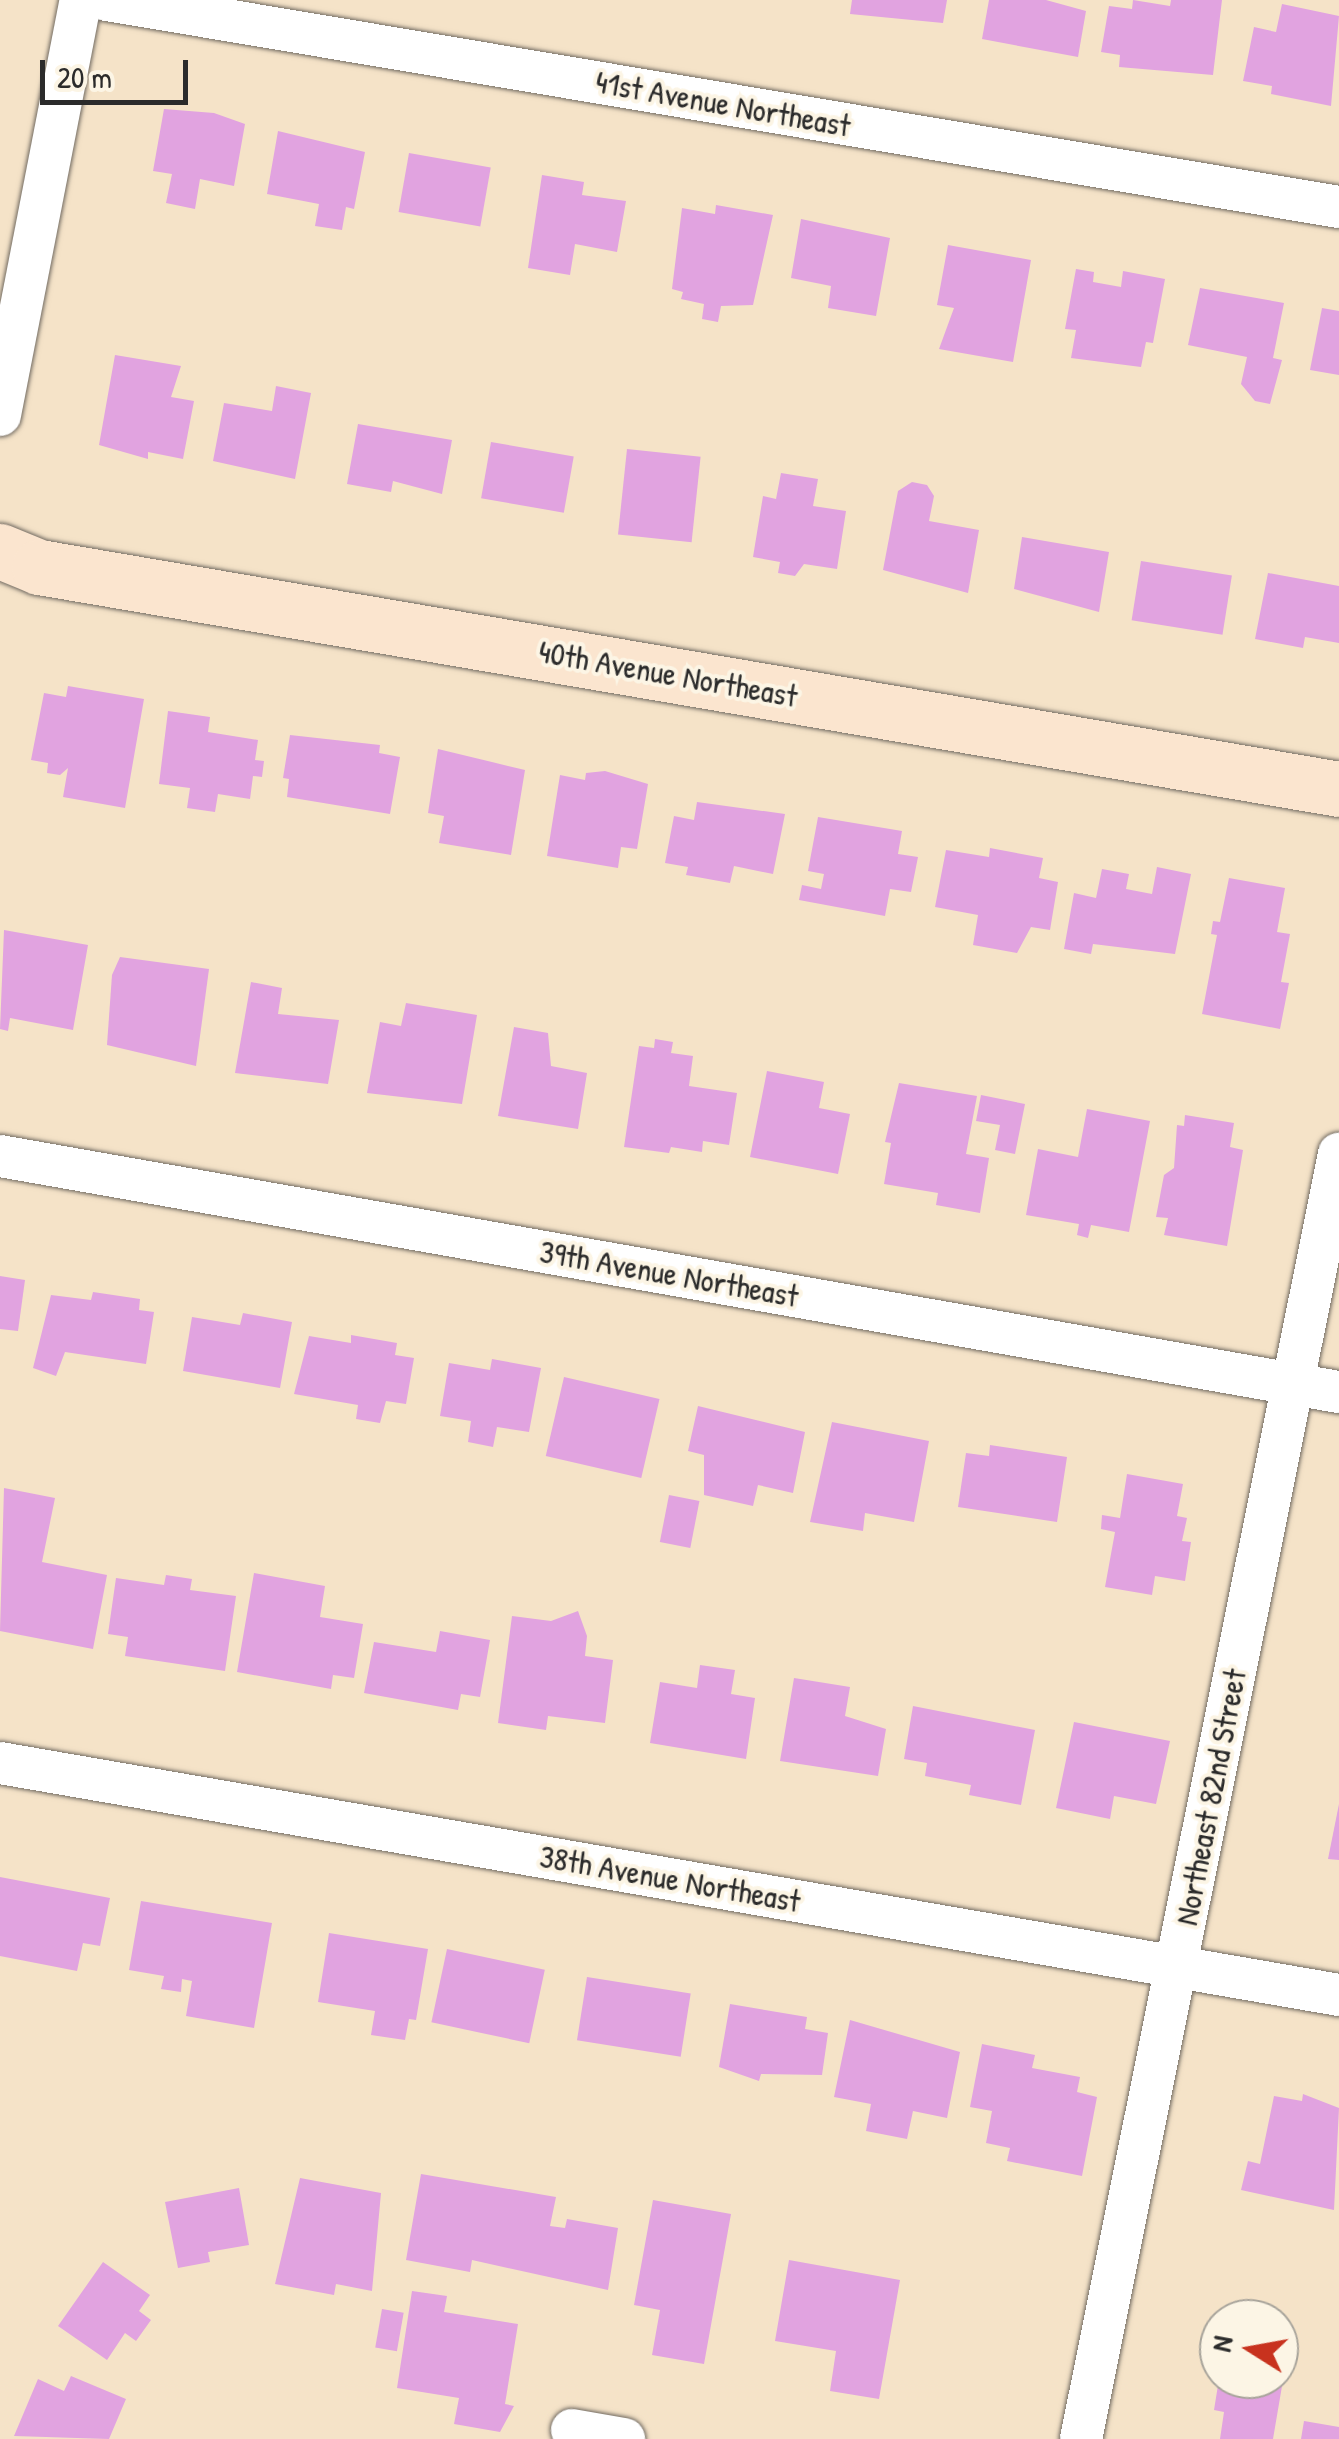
<!DOCTYPE html>
<style>
body{margin:0}
#map{position:relative;width:1339px;height:2439px;overflow:hidden;background:#f5e3c8;font-family:"Patrick Hand",sans-serif}
div>[style]{position:absolute}
.building>*{inset:0;background:#e1a3e0;transform-origin:0 0}
.roads{filter:drop-shadow(0 0 2px #726b62) drop-shadow(0 0 2px #726b62)}
.street>*{height:42px;margin:-21px;padding:0 21px;transform-origin:21px;border-radius:21px;background:#fff}
.secondary>*{height:55px;margin:-27.5px;padding:0 27.5px;transform-origin:27.5px;border-radius:27.5px;background:#fbe5cf}
span{translate:-50% -50%;white-space:nowrap;text-align:center;line-height:1.15;-webkit-text-stroke:8px #fcf5e5;paint-order:stroke}
.street-label{font-size:32px;color:#2b2b2b}
.north{position:absolute;left:1199px;top:2299px;width:100px;height:100px;box-sizing:border-box;background:#fcf5e5;border:2px solid #a8a49b;border-radius:50%;rotate:281deg;font-size:28px;font-weight:700;line-height:40px;text-align:center;color:#2b2b2b}
.north::after{content:'';display:block;margin:auto;width:35px;height:45px;background:#c8321e;clip-path:polygon(50% 0,100% 100%,50% 72%,0 100%)}
.scale{position:absolute;left:40px;top:60px;width:148px;height:45px;box-sizing:border-box;border:5px solid #2b2b2b;border-top:0;padding-left:12px;font-size:30px;line-height:35px;white-space:nowrap;color:#2b2b2b;-webkit-text-stroke:8px #fcf5e5;paint-order:stroke}
</style>
<div id="map">
<div class="building">
<div style="clip-path:polygon(852px 0,947px 0,943px 23px,850px 14px)"></div>
<div style="clip-path:polygon(989px 0,1046px 0,1086px 11px,1078px 57px,982px 39px)"></div>
<div style="clip-path:polygon(1133px 0,1170px 6px,1171px 0,1222px 0,1213px 75px,1119px 67px,1120px 55px,1101px 52px,1109px 6px,1132px 9px)"></div>
<div style="clip-path:polygon(1282px 4px,1339px 16px,1331px 106px,1271px 94px,1272px 86px,1243px 81px,1254px 27px,1276px 32px)"></div>
<div style="clip-path:polygon(164px 109px,214px 113px,245px 124px,234px 186px,200px 179px,195px 209px,166px 203px,172px 174px,153px 171px)"></div>
<div style="clip-path:polygon(278px 131px,365px 152px,354px 209px,346px 207px,342px 230px,315px 226px,319px 204px,267px 194px)"></div>
<div style="left:409px;top:153px;width:83px;height:60px;rotate:10deg"></div>
<div style="clip-path:polygon(542px 175px,584px 182px,582px 195px,626px 201px,617px 252px,575px 244px,570px 275px,528px 268px)"></div>
<div style="clip-path:polygon(716px 205px,773px 215px,753px 305px,721px 306px,718px 322px,702px 319px,704px 304px,681px 299px,683px 292px,672px 289px,682px 208px,715px 214px)"></div>
<div style="clip-path:polygon(801px 219px,890px 238px,876px 316px,828px 308px,831px 286px,791px 278px)"></div>
<div style="clip-path:polygon(948px 245px,1031px 260px,1013px 362px,939px 349px,954px 308px,937px 305px)"></div>
<div style="clip-path:polygon(1076px 269px,1094px 272px,1093px 282px,1121px 287px,1123px 271px,1165px 279px,1153px 343px,1146px 342px,1141px 367px,1071px 358px,1076px 330px,1065px 329px)"></div>
<div style="clip-path:polygon(1200px 288px,1284px 303px,1273px 358px,1282px 360px,1270px 404px,1255px 401px,1241px 384px,1247px 357px,1188px 345px)"></div>
<div style="clip-path:polygon(1322px 308px,1339px 311px,1339px 375px,1310px 370px)"></div>
<div style="clip-path:polygon(115px 355px,181px 366px,171px 397px,194px 401px,183px 459px,148px 452px,148px 459px,99px 445px)"></div>
<div style="clip-path:polygon(276px 386px,311px 393px,295px 479px,213px 461px,224px 403px,272px 411px)"></div>
<div style="clip-path:polygon(358px 424px,452px 440px,442px 494px,393px 481px,391px 492px,347px 484px)"></div>
<div style="left:491px;top:442px;width:84px;height:57px;rotate:10deg"></div>
<div style="left:627px;top:449px;width:74px;height:86px;rotate:6deg"></div>
<div style="clip-path:polygon(781px 473px,818px 479px,813px 506px,846px 511px,837px 569px,804px 564px,795px 576px,778px 573px,780px 562px,753px 557px,763px 496px,776px 499px)"></div>
<div style="clip-path:polygon(912px 482px,927px 485px,934px 496px,929px 521px,979px 530px,968px 593px,883px 570px,898px 491px)"></div>
<div style="clip-path:polygon(1022px 537px,1109px 552px,1099px 612px,1014px 589px)"></div>
<div style="left:1141px;top:561px;width:92px;height:60px;rotate:9deg"></div>
<div style="clip-path:polygon(1268px 573px,1339px 586px,1339px 643px,1305px 637px,1303px 648px,1255px 639px)"></div>
<div style="clip-path:polygon(68px 686px,144px 699px,125px 808px,63px 797px,68px 768px,60px 775px,47px 773px,48px 763px,31px 760px,44px 693px,66px 697px)"></div>
<div style="clip-path:polygon(168px 711px,210px 717px,208px 732px,258px 740px,255px 760px,264px 761px,262px 777px,253px 776px,250px 799px,218px 794px,215px 812px,187px 808px,190px 788px,159px 784px)"></div>
<div style="clip-path:polygon(290px 735px,380px 745px,379px 753px,400px 757px,390px 814px,287px 797px,289px 779px,283px 778px)"></div>
<div style="clip-path:polygon(438px 749px,525px 770px,511px 855px,439px 843px,444px 816px,428px 813px)"></div>
<div style="clip-path:polygon(605px 771px,648px 784px,637px 849px,621px 847px,618px 868px,547px 856px,560px 775px,585px 780px,586px 773px)"></div>
<div style="clip-path:polygon(697px 802px,785px 814px,773px 874px,734px 866px,730px 883px,686px 875px,688px 867px,665px 863px,674px 816px,694px 820px)"></div>
<div style="clip-path:polygon(818px 817px,902px 831px,898px 854px,918px 857px,911px 892px,890px 889px,885px 916px,799px 900px,802px 885px,821px 889px,824px 874px,808px 871px)"></div>
<div style="clip-path:polygon(990px 848px,1043px 858px,1039px 878px,1058px 882px,1050px 930px,1031px 927px,1017px 953px,973px 945px,978px 915px,935px 907px,946px 850px,989px 857px)"></div>
<div style="clip-path:polygon(1157px 867px,1191px 874px,1175px 954px,1093px 944px,1091px 954px,1064px 949px,1074px 893px,1096px 898px,1102px 869px,1129px 874px,1126px 889px,1152px 894px)"></div>
<div style="clip-path:polygon(1229px 878px,1285px 888px,1277px 932px,1290px 934px,1281px 982px,1289px 983px,1280px 1029px,1202px 1014px,1217px 935px,1211px 934px,1213px 921px,1220px 922px)"></div>
<div style="clip-path:polygon(4px 930px,88px 945px,73px 1030px,10px 1018px,8px 1031px,0 1029px)"></div>
<div style="clip-path:polygon(120px 957px,209px 969px,196px 1066px,107px 1045px,112px 975px)"></div>
<div style="clip-path:polygon(251px 982px,282px 988px,278px 1014px,339px 1020px,328px 1084px,235px 1073px)"></div>
<div style="clip-path:polygon(406px 1003px,477px 1015px,462px 1104px,367px 1093px,380px 1022px,401px 1026px)"></div>
<div style="clip-path:polygon(514px 1027px,548px 1033px,551px 1066px,587px 1073px,578px 1129px,498px 1116px)"></div>
<div style="clip-path:polygon(655px 1039px,673px 1042px,671px 1053px,693px 1056px,689px 1086px,737px 1093px,729px 1145px,703px 1141px,702px 1152px,671px 1147px,669px 1153px,624px 1147px,639px 1046px,654px 1048px)"></div>
<div style="clip-path:polygon(767px 1071px,824px 1082px,819px 1108px,850px 1114px,838px 1174px,750px 1157px)"></div>
<div style="clip-path:polygon(899px 1083px,977px 1096px,966px 1154px,989px 1158px,980px 1213px,936px 1205px,938px 1193px,884px 1184px,891px 1143px,885px 1142px)"></div>
<div style="clip-path:polygon(981px 1095px,1025px 1104px,1015px 1154px,995px 1150px,1000px 1125px,976px 1121px)"></div>
<div style="clip-path:polygon(1087px 1109px,1150px 1121px,1129px 1232px,1091px 1225px,1088px 1238px,1077px 1235px,1079px 1224px,1026px 1215px,1038px 1149px,1078px 1157px)"></div>
<div style="clip-path:polygon(1185px 1115px,1234px 1123px,1230px 1147px,1243px 1150px,1227px 1246px,1164px 1235px,1168px 1218px,1156px 1217px,1164px 1175px,1174px 1168px,1177px 1125px,1184px 1126px)"></div>
<div style="clip-path:polygon(0 1276px,25px 1280px,18px 1331px,0 1329px)"></div>
<div style="clip-path:polygon(93px 1292px,140px 1299px,139px 1310px,154px 1312px,146px 1364px,65px 1352px,56px 1376px,33px 1368px,51px 1295px,91px 1300px)"></div>
<div style="clip-path:polygon(243px 1313px,292px 1322px,280px 1388px,183px 1371px,192px 1317px,240px 1325px)"></div>
<div style="clip-path:polygon(351px 1335px,397px 1343px,395px 1355px,414px 1358px,406px 1404px,386px 1401px,380px 1423px,356px 1419px,358px 1405px,294px 1394px,309px 1336px,351px 1343px)"></div>
<div style="clip-path:polygon(492px 1359px,541px 1368px,529px 1432px,497px 1427px,493px 1447px,468px 1442px,471px 1421px,440px 1416px,449px 1363px,490px 1370px)"></div>
<div style="left:564px;top:1377px;width:98px;height:81px;rotate:13deg"></div>
<div style="clip-path:polygon(698px 1406px,805px 1432px,793px 1493px,758px 1485px,753px 1506px,704px 1495px,704px 1455px,688px 1451px)"></div>
<div style="clip-path:polygon(832px 1422px,929px 1441px,914px 1522px,865px 1513px,863px 1531px,810px 1522px)"></div>
<div style="clip-path:polygon(990px 1445px,1067px 1457px,1057px 1522px,958px 1507px,966px 1453px,989px 1456px)"></div>
<div style="clip-path:polygon(1127px 1474px,1183px 1484px,1177px 1516px,1187px 1518px,1182px 1541px,1191px 1542px,1185px 1581px,1155px 1576px,1152px 1595px,1105px 1587px,1115px 1532px,1101px 1529px,1102px 1515px,1120px 1518px)"></div>
<div style="clip-path:polygon(4px 1488px,55px 1498px,42px 1562px,107px 1575px,93px 1649px,0 1631px)"></div>
<div style="left:669px;top:1495px;width:31px;height:48px;rotate:11deg"></div>
<div style="clip-path:polygon(254px 1573px,325px 1586px,320px 1617px,363px 1624px,354px 1678px,333px 1675px,331px 1689px,237px 1672px)"></div>
<div style="clip-path:polygon(166px 1575px,192px 1579px,190px 1590px,236px 1596px,225px 1671px,125px 1656px,128px 1637px,108px 1634px,116px 1578px,164px 1585px)"></div>
<div style="clip-path:polygon(578px 1611px,587px 1636px,585px 1656px,613px 1660px,605px 1723px,548px 1716px,546px 1730px,498px 1723px,512px 1616px,551px 1621px)"></div>
<div style="clip-path:polygon(440px 1631px,490px 1640px,480px 1697px,461px 1694px,458px 1710px,364px 1693px,374px 1642px,436px 1652px)"></div>
<div style="clip-path:polygon(700px 1665px,735px 1670px,731px 1694px,755px 1698px,746px 1759px,650px 1743px,660px 1682px,697px 1688px)"></div>
<div style="clip-path:polygon(794px 1678px,850px 1687px,845px 1716px,886px 1729px,878px 1776px,780px 1761px)"></div>
<div style="clip-path:polygon(913px 1706px,1035px 1730px,1021px 1805px,969px 1795px,971px 1785px,925px 1776px,927px 1763px,904px 1759px)"></div>
<div style="clip-path:polygon(1074px 1722px,1170px 1741px,1156px 1804px,1114px 1796px,1110px 1819px,1056px 1808px)"></div>
<div style="clip-path:polygon(1339px 1804px,1339px 1860px,1328px 1859px)"></div>
<div style="clip-path:polygon(0 1877px,110px 1898px,100px 1946px,83px 1943px,77px 1971px,0 1956px)"></div>
<div style="clip-path:polygon(141px 1901px,272px 1923px,254px 2028px,186px 2016px,192px 1981px,182px 1979px,181px 1992px,161px 1989px,164px 1976px,129px 1970px)"></div>
<div style="clip-path:polygon(329px 1933px,428px 1949px,416px 2020px,409px 2019px,405px 2040px,371px 2035px,375px 2011px,318px 2002px)"></div>
<div style="left:447px;top:1949px;width:100px;height:75px;rotate:12deg"></div>
<div style="left:587px;top:1977px;width:105px;height:64px;rotate:9deg"></div>
<div style="clip-path:polygon(730px 2004px,807px 2017px,805px 2029px,828px 2033px,822px 2075px,761px 2074px,759px 2081px,719px 2067px)"></div>
<div style="clip-path:polygon(850px 2020px,960px 2052px,947px 2118px,913px 2111px,907px 2139px,866px 2131px,871px 2104px,834px 2097px)"></div>
<div style="clip-path:polygon(982px 2044px,1035px 2055px,1032px 2068px,1080px 2077px,1077px 2092px,1097px 2097px,1082px 2176px,1007px 2161px,1010px 2148px,986px 2143px,992px 2111px,970px 2107px)"></div>
<div style="clip-path:polygon(1303px 2094px,1339px 2108px,1334px 2210px,1241px 2190px,1248px 2161px,1260px 2164px,1274px 2096px,1302px 2101px)"></div>
<div style="clip-path:polygon(421px 2174px,556px 2197px,550px 2226px,565px 2228px,567px 2219px,618px 2228px,608px 2290px,472px 2260px,470px 2272px,406px 2260px)"></div>
<div style="clip-path:polygon(300px 2178px,381px 2193px,372px 2291px,336px 2284px,334px 2295px,275px 2284px)"></div>
<div style="clip-path:polygon(239px 2188px,249px 2245px,208px 2252px,210px 2262px,178px 2268px,165px 2202px)"></div>
<div style="clip-path:polygon(653px 2200px,731px 2214px,704px 2364px,652px 2355px,660px 2310px,634px 2305px)"></div>
<div style="clip-path:polygon(789px 2260px,900px 2280px,879px 2399px,830px 2391px,836px 2351px,775px 2341px)"></div>
<div style="clip-path:polygon(103px 2262px,150px 2295px,139px 2311px,151px 2320px,136px 2341px,125px 2333px,107px 2360px,58px 2326px)"></div>
<div style="clip-path:polygon(412px 2291px,447px 2296px,444px 2312px,518px 2324px,505px 2404px,514px 2406px,500px 2432px,454px 2424px,459px 2398px,397px 2388px)"></div>
<div style="left:382px;top:2309px;width:22px;height:39px;rotate:10deg"></div>
<div style="clip-path:polygon(1279px 2343px,1289px 2345px,1273px 2439px,1220px 2439px,1224px 2412px,1214px 2410px,1219px 2379px,1279px 2379px)"></div>
<div style="clip-path:polygon(71px 2376px,126px 2399px,109px 2439px,14px 2436px,38px 2379px,64px 2391px)"></div>
<div style="clip-path:polygon(1304px 2421px,1339px 2427px,1339px 2439px,1301px 2439px)"></div>
</div>
<div class="roads">
<div class="street">
<div style="left:107px;top:0;width:1249px;rotate:9.54deg"></div>
<div style="left:0;top:415px;width:423px;rotate:-79deg"></div>
<div style="left:0;top:1156px;width:1360px;rotate:10deg"></div>
<div style="left:0;top:1763px;width:1359px;rotate:9.83deg"></div>
<div style="left:572px;top:2430px;width:53px;rotate:9.8deg"></div>
<div style="left:1081px;top:2439px;width:1311px;rotate:-78.65deg"></div>
</div>
<div class="secondary">
<div style="left:0;top:551px;width:42px;rotate:22.3deg"></div>
<div style="left:39px;top:567px;width:1319px;rotate:9.69deg"></div>
</div>
</div>
<div class="street-label">
<span style="left:723px;top:104px;rotate:10deg">41st Avenue Northeast</span>
<span style="left:668px;top:674px;rotate:10deg">40th Avenue Northeast</span>
<span style="left:669px;top:1274px;rotate:10deg">39th Avenue Northeast</span>
<span style="left:1211px;top:1797px;rotate:-79deg">Northeast 82nd Street</span>
<span style="left:670px;top:1879px;rotate:10deg">38th Avenue Northeast</span>
</div>
<div class="north">N</div>
<div class="scale">20 m</div>
</div>
